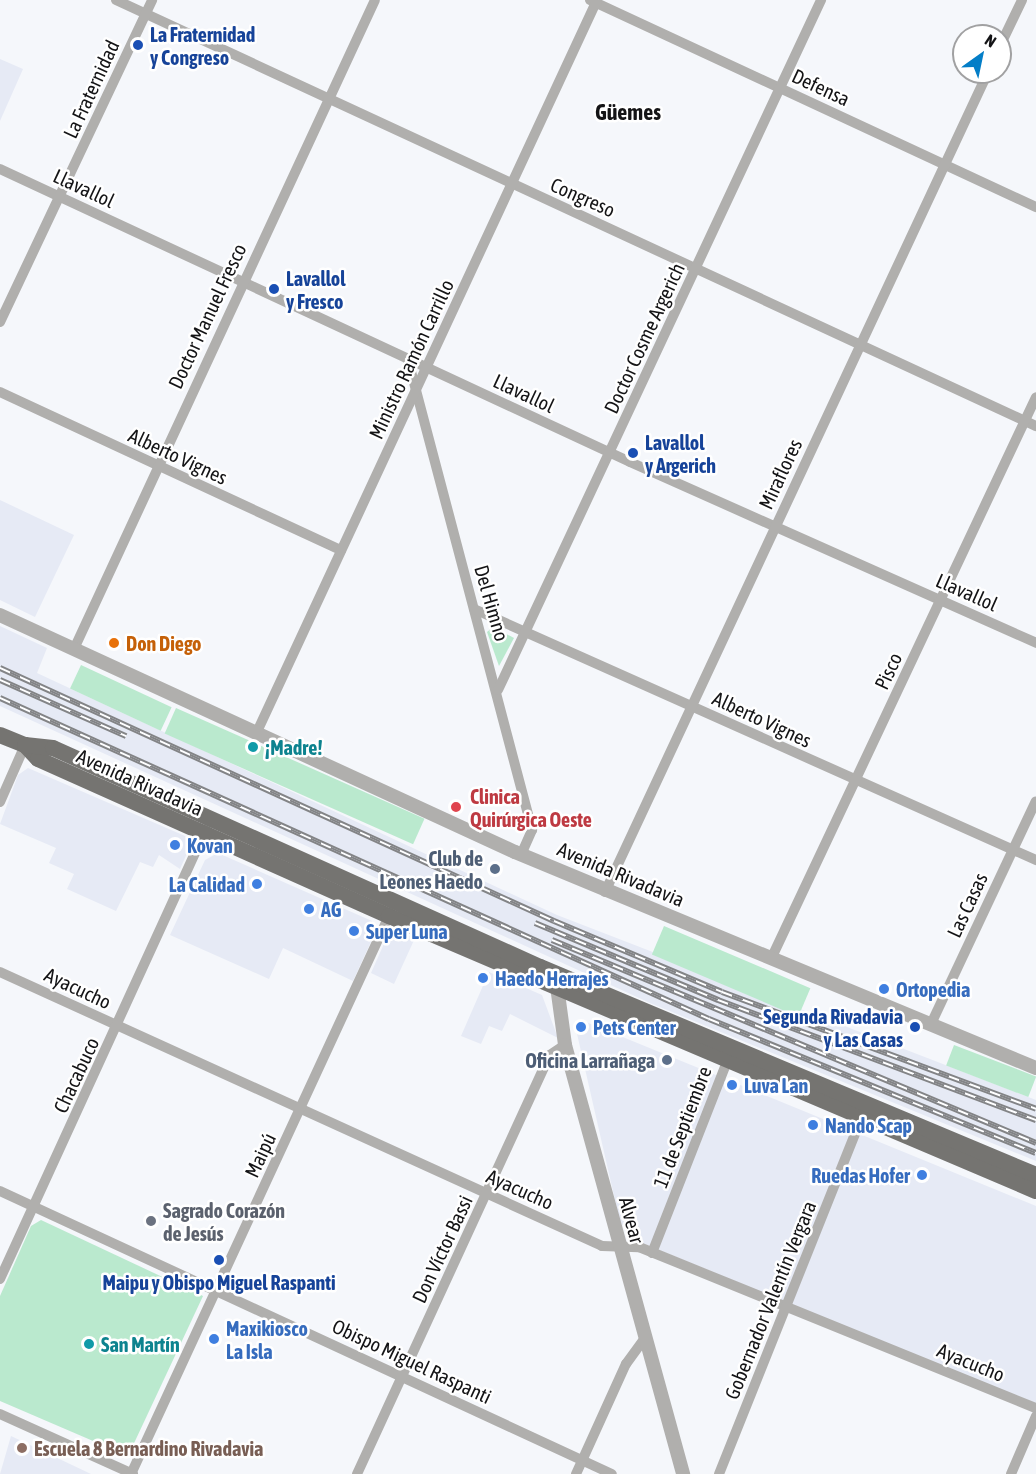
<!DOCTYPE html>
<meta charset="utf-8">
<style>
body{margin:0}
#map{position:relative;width:1036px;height:1474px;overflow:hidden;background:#f5f7fb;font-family:"Asap Condensed",sans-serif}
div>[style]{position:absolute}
.built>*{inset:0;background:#e6eaf5}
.green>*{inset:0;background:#bae9ce;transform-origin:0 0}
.minor>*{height:10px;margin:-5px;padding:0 5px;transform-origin:5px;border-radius:5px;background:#b0afad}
.tertiary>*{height:14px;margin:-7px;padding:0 7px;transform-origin:7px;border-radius:7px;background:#b0afad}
.primary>*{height:16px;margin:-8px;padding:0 8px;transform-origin:8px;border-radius:8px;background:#757471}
.rail>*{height:6px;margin-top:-3px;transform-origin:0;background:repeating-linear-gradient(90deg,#fff 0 11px,#838486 0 22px);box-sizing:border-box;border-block:2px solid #838486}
.dots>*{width:16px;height:16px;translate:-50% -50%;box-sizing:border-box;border:3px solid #fff;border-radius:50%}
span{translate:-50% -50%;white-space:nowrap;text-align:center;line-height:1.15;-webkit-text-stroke:5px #fff;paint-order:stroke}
.transit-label{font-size:20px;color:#164399;font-weight:700}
.left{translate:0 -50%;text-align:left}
.right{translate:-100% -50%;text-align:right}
.street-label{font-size:20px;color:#141416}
.food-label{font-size:20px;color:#c56008;font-weight:700}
.culture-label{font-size:20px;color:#0d838f;font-weight:700}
.health-label{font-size:20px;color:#be3a42;font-weight:700}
.shop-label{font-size:20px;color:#366cbe;font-weight:700}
.service-label{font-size:20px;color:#4e5e75;font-weight:700}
.worship-label{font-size:20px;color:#5b616d;font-weight:700}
.education-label{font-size:20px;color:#785e54;font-weight:700}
.quarter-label{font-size:22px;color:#141416;font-weight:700}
.north{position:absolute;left:952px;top:24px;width:60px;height:60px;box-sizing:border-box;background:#fff;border:2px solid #a1a1a2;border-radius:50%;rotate:33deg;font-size:16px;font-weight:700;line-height:24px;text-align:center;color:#141416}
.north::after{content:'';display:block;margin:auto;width:21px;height:27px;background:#047ec7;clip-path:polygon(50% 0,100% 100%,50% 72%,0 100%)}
</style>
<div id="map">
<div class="built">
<div style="clip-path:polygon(0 59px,23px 69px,0 121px)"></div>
<div style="clip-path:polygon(0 500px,74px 535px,35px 617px,0 600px)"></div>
<div style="clip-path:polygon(0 626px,47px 648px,37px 673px,557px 915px,1036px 1100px,1036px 1161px,650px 1003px,0 706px)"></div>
<div style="clip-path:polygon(28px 768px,185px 836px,189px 849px,180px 869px,159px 855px,153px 867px,140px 862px,116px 911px,67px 889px,74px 874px,49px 863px,56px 848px,0 824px,18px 775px)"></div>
<div style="clip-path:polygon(218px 853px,372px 921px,375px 933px,353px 981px,283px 948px,269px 979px,170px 935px,205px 860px)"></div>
<div style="clip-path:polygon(398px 931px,415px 938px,394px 984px,371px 973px,387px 937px)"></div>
<div style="clip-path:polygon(489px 972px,542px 995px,558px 1038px,510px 1014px,502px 1031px,489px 1026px,481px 1044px,461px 1036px)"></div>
<div style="clip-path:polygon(581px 1020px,1036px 1206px,1036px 1405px,635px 1240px,620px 1222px,575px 1025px)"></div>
<div style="clip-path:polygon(11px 1436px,91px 1474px,0 1474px)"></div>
</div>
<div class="green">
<div style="clip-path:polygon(493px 627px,514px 638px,499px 666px,487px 632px)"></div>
<div style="left:81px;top:665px;width:100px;height:26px;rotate:25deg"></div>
<div style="left:176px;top:708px;width:272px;height:28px;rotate:24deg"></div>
<div style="left:664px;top:926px;width:159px;height:31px;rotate:23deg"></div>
<div style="left:954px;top:1045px;width:88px;height:22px;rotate:21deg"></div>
<div style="clip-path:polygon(41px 1220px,203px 1296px,128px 1456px,0 1401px,0 1296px,31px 1226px)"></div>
</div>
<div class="minor">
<div style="left:116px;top:0;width:1014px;rotate:24.85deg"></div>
<div style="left:590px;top:0;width:492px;rotate:24.9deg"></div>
<div style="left:1000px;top:46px;width:51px;rotate:-64.4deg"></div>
<div style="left:0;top:169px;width:695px;rotate:24.94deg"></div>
<div style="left:630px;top:462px;width:445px;rotate:24deg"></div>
<div style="left:0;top:322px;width:356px;rotate:-64.7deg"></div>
<div style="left:408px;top:360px;width:486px;rotate:75.2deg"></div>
<div style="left:532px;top:830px;width:27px;rotate:114deg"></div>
<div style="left:0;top:392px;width:376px;rotate:24.9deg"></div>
<div style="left:474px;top:609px;width:616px;rotate:24.07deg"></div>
<div style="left:74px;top:649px;width:715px;rotate:-65.12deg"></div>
<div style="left:498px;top:690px;width:762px;rotate:-64.91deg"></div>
<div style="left:256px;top:734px;width:809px;rotate:-65.08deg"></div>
<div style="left:0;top:802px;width:62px;rotate:-66.3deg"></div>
<div style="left:605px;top:892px;width:905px;rotate:-64.96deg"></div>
<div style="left:771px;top:959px;width:621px;rotate:-64.75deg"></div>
<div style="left:0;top:972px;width:661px;rotate:24.47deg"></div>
<div style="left:602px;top:1246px;width:37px;rotate:2deg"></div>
<div style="left:639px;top:1247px;width:428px;rotate:22.1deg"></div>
<div style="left:931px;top:1024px;width:246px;rotate:-64.8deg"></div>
<div style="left:0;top:1191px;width:674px;rotate:24.82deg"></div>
<div style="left:652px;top:1253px;width:214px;rotate:-68.6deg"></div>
<div style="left:0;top:1279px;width:495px;rotate:-65.4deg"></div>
<div style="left:0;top:1414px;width:146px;rotate:24.3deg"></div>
<div style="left:131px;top:1474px;width:615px;rotate:-65.19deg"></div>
<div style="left:357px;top:1474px;width:461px;rotate:-65.3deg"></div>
<div style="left:550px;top:1055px;width:18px;rotate:-34deg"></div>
<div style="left:576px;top:1474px;width:121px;rotate:-65.6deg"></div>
<div style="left:626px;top:1364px;width:32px;rotate:-54deg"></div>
<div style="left:719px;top:1474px;width:390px;rotate:-68.2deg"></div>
<div style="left:1011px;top:1474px;width:63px;rotate:-66.7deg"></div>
</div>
<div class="tertiary">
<div style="left:0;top:615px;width:567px;rotate:24.71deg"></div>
<div style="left:515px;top:852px;width:564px;rotate:22.52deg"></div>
<div style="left:556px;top:979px;width:67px;rotate:82.2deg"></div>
<div style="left:565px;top:1045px;width:445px;rotate:74.6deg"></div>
</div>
<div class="primary">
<div style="left:0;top:735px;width:27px;rotate:22deg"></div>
<div style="left:25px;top:745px;width:19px;rotate:47deg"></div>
<div style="left:38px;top:759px;width:385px;rotate:24.1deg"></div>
<div style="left:389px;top:916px;width:703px;rotate:23.03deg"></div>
<div style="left:25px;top:745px;width:28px;rotate:6deg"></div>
<div style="left:53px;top:748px;width:534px;rotate:24.21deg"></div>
<div style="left:540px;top:967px;width:538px;rotate:22.75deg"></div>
</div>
<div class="rail">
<div style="left:0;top:668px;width:609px;rotate:24.55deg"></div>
<div style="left:554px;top:921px;width:182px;rotate:22.9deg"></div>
<div style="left:722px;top:992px;width:335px;rotate:20.4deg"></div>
<div style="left:0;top:680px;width:138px;rotate:24deg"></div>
<div style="left:0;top:698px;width:778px;rotate:24.36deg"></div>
<div style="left:709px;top:1019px;width:353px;rotate:22.3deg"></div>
<div style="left:535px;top:923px;width:199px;rotate:22.8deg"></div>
<div style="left:718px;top:1000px;width:340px;rotate:20.7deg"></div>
<div style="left:552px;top:940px;width:525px;rotate:22.75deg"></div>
</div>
<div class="dots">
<div style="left:138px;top:45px;background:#1a4fb4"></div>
<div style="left:274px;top:289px;background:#1a4fb4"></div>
<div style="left:633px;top:453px;background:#1a4fb4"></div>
<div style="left:114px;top:643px;background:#e8710a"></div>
<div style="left:253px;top:747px;background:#0f9aa8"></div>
<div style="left:456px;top:807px;background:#e0444e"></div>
<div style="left:175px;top:845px;background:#3f7fe0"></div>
<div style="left:495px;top:869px;background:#5c6f8a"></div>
<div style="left:257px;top:884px;background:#3f7fe0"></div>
<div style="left:309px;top:909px;background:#3f7fe0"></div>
<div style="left:354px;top:931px;background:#3f7fe0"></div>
<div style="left:483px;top:978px;background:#3f7fe0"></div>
<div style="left:884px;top:989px;background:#3f7fe0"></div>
<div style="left:581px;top:1027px;background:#3f7fe0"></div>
<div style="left:915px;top:1027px;background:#1a4fb4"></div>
<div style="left:667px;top:1060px;background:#5c6f8a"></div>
<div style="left:732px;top:1085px;background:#3f7fe0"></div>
<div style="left:813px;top:1125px;background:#3f7fe0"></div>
<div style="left:922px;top:1175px;background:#3f7fe0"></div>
<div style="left:151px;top:1221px;background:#6b7280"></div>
<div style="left:219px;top:1260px;background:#1a4fb4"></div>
<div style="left:214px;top:1339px;background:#3f7fe0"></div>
<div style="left:89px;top:1344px;background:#0f9aa8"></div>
<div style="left:22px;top:1448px;background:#8d6e63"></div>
</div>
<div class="transit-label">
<span class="left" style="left:150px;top:46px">La Fraternidad<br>y Congreso</span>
<span class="left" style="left:286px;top:290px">Lavallol<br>y Fresco</span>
<span class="left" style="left:645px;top:454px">Lavallol<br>y Argerich</span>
<span class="right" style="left:903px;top:1028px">Segunda Rivadavia<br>y Las Casas</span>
<span style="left:219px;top:1282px">Maipu y Obispo Miguel Raspanti</span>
</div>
<div class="street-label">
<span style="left:821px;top:87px;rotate:25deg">Defensa</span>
<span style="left:91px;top:89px;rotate:-65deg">La Fraternidad</span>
<span style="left:84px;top:188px;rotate:25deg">Llavallol</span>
<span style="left:583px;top:197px;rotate:24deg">Congreso</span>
<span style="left:207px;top:316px;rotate:-65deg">Doctor Manuel Fresco</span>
<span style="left:644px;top:338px;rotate:-65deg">Doctor Cosme Argerich</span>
<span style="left:411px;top:359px;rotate:-65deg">Ministro Ramón Carrillo</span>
<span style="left:524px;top:393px;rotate:25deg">Llavallol</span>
<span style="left:178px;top:456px;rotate:25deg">Alberto Vignes</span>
<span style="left:780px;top:474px;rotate:-65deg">Miraflores</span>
<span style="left:967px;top:592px;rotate:24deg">Llavallol</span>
<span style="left:492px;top:603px;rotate:74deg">Del Himno</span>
<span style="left:888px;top:671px;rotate:-65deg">Pisco</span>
<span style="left:762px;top:719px;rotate:25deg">Alberto Vignes</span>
<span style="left:140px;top:782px;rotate:24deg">Avenida Rivadavia</span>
<span style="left:621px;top:874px;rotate:23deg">Avenida Rivadavia</span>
<span style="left:967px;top:905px;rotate:-65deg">Las Casas</span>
<span style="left:78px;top:988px;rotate:25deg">Ayacucho</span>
<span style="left:76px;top:1075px;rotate:-65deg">Chacabuco</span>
<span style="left:682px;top:1127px;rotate:-69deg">11 de Septiembre</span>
<span style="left:260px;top:1155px;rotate:-65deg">Maipú</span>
<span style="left:520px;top:1189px;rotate:24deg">Ayacucho</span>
<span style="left:632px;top:1220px;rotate:75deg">Alvear</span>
<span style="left:442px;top:1249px;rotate:-65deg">Don Víctor Bassi</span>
<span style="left:770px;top:1300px;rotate:-68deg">Gobernador Valentín Vergara</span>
<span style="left:412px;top:1361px;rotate:25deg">Obispo Miguel Raspanti</span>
<span style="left:971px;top:1362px;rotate:22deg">Ayacucho</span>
</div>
<div class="food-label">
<span class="left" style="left:126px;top:643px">Don Diego</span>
</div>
<div class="culture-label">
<span class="left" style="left:265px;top:747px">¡Madre!</span>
<span class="left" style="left:101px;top:1344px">San Martín</span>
</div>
<div class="health-label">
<span class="left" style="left:470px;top:808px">Clinica<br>Quirúrgica Oeste</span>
</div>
<div class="shop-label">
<span class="left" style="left:187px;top:845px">Kovan</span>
<span class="right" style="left:245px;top:884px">La Calidad</span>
<span class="left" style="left:321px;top:909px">AG</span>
<span class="left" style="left:366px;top:931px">Super Luna</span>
<span class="left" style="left:495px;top:978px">Haedo Herrajes</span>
<span class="left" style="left:896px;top:989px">Ortopedia</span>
<span class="left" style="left:593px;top:1027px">Pets Center</span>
<span class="left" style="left:744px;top:1085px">Luva Lan</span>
<span class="left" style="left:825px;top:1125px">Nando Scap</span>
<span class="right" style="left:910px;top:1175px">Ruedas Hofer</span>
<span class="left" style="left:226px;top:1340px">Maxikiosco<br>La Isla</span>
</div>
<div class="service-label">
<span class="right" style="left:483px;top:870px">Club de<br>Leones Haedo</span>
<span class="right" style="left:655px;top:1060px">Oficina Larrañaga</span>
</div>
<div class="worship-label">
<span class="left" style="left:163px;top:1222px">Sagrado Corazón<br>de Jesús</span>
</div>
<div class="education-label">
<span class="left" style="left:34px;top:1448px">Escuela 8 Bernardino Rivadavia</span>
</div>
<div class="quarter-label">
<span style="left:628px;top:113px">Güemes</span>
</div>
<div class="north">N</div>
</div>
